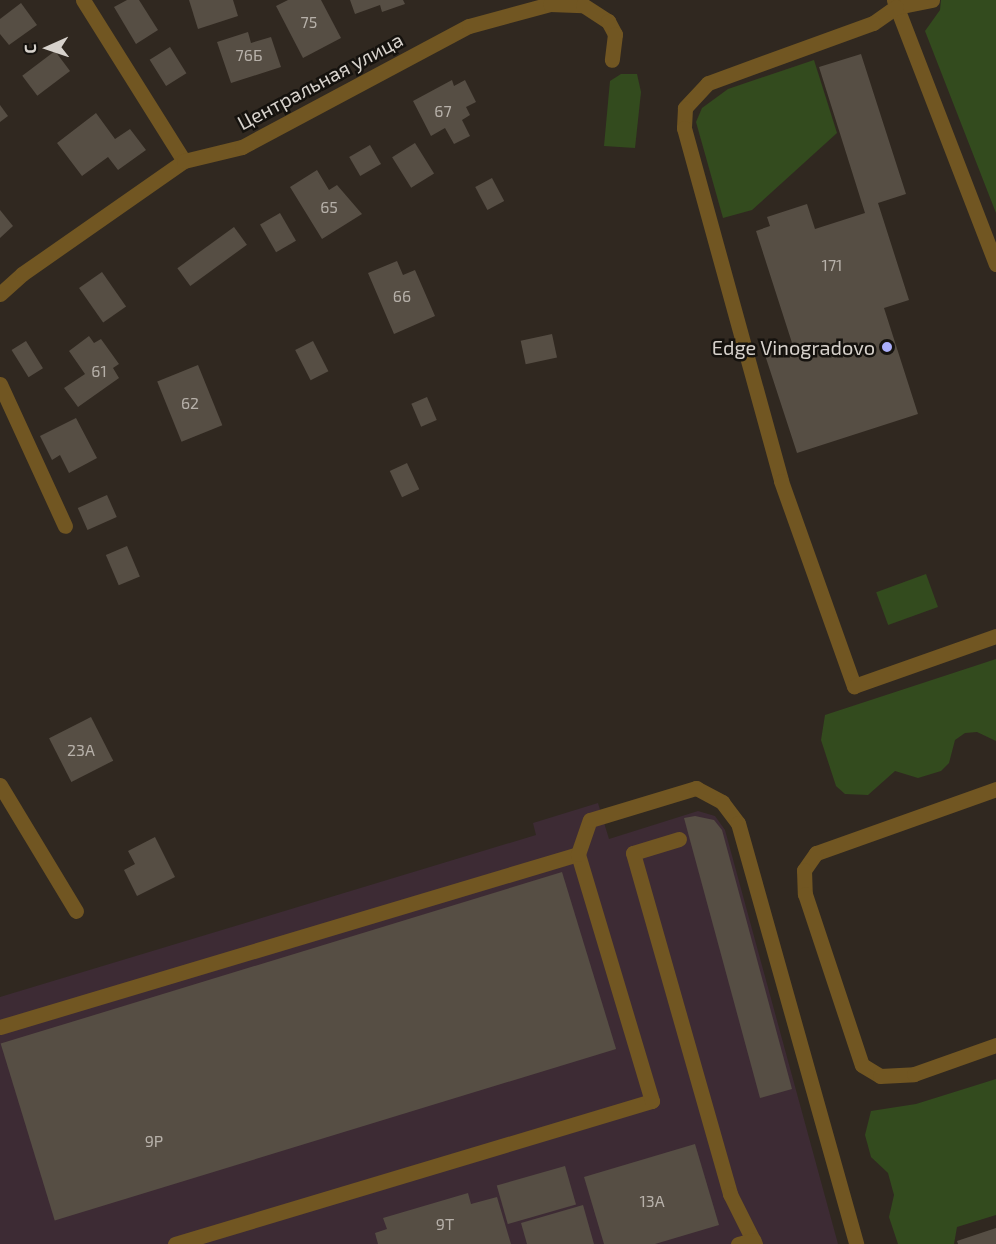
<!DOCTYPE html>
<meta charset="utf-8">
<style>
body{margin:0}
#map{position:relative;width:996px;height:1244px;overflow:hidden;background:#302820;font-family:"Exo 2",sans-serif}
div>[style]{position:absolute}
.industrial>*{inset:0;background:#3d2b34}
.green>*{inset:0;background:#334b1e;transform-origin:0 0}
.building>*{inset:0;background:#564e44;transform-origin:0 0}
.minor>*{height:15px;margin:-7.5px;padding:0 7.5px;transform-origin:7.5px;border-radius:7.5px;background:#715622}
.dots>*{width:16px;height:16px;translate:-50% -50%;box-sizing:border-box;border:3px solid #15120e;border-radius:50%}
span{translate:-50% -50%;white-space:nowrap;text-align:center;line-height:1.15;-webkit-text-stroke:5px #15120e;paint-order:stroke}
.number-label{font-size:16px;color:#b7b1aa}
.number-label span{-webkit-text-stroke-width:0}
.street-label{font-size:20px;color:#d7d2cc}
.poi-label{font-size:20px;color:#d7d2cc}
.right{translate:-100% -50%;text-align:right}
.north{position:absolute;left:18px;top:18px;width:60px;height:60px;-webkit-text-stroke:4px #15120e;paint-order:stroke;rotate:267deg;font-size:16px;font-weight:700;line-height:24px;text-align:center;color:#d7d2cc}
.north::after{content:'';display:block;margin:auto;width:21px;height:27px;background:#d7d2cc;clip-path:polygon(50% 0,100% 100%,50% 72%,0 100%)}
</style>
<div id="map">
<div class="industrial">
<div style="clip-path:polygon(598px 803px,609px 839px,698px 811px,715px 816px,725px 830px,838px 1244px,0 1244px,0 997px,536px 835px,533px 823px)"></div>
</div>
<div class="green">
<div style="clip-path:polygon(941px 0,996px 0,996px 213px,925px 31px,940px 10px)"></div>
<div style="clip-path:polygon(814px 60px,837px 133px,752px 210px,723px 218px,696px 122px,702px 108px,728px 89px)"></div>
<div style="clip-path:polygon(621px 74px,637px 74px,641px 92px,635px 148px,604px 146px,610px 81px)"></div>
<div style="left:926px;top:574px;width:35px;height:53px;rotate:70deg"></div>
<div style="clip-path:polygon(996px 659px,996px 741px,977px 732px,965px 733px,955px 740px,949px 763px,941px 771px,918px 778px,895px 771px,868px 795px,845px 794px,836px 786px,821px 740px,825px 715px)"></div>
<div style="clip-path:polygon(996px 1079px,996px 1215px,957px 1227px,954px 1244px,898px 1244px,889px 1217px,894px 1195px,888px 1173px,871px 1157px,865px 1135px,871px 1111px,916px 1104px)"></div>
</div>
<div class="building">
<div style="clip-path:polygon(127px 0,139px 0,158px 30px,136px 44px,114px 7px)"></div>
<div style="clip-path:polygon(189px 0,233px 0,238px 16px,198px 29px)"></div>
<div style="clip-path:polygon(288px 0,321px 0,341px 38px,303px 58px,276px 6px)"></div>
<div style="clip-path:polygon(350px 0,403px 0,405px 4px,382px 12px,380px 5px,355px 14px)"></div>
<div style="clip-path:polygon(21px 3px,37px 25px,9px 45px,0 34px,0 19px)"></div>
<div style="clip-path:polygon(248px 32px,251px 43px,271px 37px,281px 67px,231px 83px,217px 42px)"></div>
<div style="left:170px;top:47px;width:31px;height:24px;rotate:58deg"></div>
<div style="left:55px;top:51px;width:25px;height:41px;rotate:53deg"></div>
<div style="clip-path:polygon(861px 54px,906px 194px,878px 203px,909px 300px,884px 308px,918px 414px,797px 453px,765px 355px,793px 346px,756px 231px,770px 226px,767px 217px,807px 204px,815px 229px,865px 213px,819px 67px)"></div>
<div style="clip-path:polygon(452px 80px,454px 86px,465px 80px,476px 102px,466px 107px,470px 115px,462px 120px,470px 136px,454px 144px,445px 128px,431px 136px,413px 101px)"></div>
<div style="clip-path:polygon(0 105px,8px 116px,0 122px)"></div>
<div style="clip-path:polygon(96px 113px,115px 139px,130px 129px,146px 150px,118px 170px,108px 157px,82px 176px,57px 143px)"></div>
<div style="left:415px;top:143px;width:36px;height:27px;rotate:58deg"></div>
<div style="left:370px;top:145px;width:22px;height:24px;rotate:60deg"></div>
<div style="clip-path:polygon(317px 170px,329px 190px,337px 185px,362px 214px,322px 239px,290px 187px)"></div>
<div style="left:492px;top:178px;width:26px;height:19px;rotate:62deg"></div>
<div style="clip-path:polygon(0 210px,13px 226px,0 238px)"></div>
<div style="left:280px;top:213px;width:32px;height:23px;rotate:60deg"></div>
<div style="left:234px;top:227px;width:22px;height:70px;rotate:54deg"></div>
<div style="clip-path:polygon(397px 261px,403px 275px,415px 270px,435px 316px,394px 334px,368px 273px)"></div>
<div style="left:102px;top:272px;width:42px;height:28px;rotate:55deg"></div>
<div style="left:552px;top:334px;width:24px;height:32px;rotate:78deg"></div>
<div style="clip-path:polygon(89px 336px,94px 343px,101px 339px,119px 364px,113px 368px,119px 378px,78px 407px,64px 388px,85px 374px,69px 351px)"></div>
<div style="left:26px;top:341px;width:32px;height:17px;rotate:58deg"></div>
<div style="left:313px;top:341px;width:34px;height:20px;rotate:63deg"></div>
<div style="left:198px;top:365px;width:65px;height:44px;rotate:68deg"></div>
<div style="left:427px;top:397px;width:25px;height:17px;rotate:67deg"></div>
<div style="clip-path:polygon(76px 418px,97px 458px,69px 473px,60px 455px,52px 460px,40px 436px)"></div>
<div style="left:407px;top:463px;width:29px;height:19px;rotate:65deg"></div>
<div style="left:107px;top:495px;width:24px;height:32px;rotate:66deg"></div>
<div style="left:127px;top:546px;width:33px;height:23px;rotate:67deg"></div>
<div style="left:91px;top:717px;width:49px;height:47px;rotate:63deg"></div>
<div style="clip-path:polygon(695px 816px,714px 820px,722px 830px,792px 1089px,760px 1098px,684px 818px)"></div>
<div style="clip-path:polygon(155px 837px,175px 877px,137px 896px,124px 870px,135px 864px,128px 851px)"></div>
<div style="left:562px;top:872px;width:185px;height:587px;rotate:73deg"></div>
<div style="clip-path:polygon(695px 1144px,719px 1225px,655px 1244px,604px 1244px,584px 1177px)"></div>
<div style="left:565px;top:1166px;width:40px;height:71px;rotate:74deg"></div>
<div style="clip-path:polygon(468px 1193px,471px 1204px,497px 1197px,511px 1244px,378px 1244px,375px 1233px,387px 1229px,383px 1218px)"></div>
<div style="clip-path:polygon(583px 1205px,594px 1244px,527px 1244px,521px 1223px)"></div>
<div style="clip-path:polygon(996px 1228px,996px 1244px,958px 1244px,957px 1241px)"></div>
</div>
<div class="minor">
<div style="left:83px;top:0;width:190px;rotate:57.9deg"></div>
<div style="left:894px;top:0;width:283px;rotate:68.9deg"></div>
<div style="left:932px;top:0;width:37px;rotate:169deg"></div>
<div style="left:896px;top:7px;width:28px;rotate:145deg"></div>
<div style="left:873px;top:23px;width:176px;rotate:160deg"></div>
<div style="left:708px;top:83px;width:34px;rotate:133deg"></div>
<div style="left:685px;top:108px;width:20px;rotate:93deg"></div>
<div style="left:684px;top:128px;width:366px;rotate:74.6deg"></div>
<div style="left:781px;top:481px;width:218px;rotate:70.4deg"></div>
<div style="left:854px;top:686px;width:151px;rotate:-19.4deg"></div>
<div style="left:0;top:294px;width:30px;rotate:-42deg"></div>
<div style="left:22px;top:274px;width:198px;rotate:-34.9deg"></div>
<div style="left:184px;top:161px;width:60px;rotate:-13.6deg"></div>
<div style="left:242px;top:147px;width:257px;rotate:-28.1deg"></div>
<div style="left:469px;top:26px;width:84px;rotate:-15.2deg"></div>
<div style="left:550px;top:4px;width:33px;rotate:2deg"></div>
<div style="left:583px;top:5px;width:30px;rotate:33deg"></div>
<div style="left:608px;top:21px;width:15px;rotate:62deg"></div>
<div style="left:615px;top:34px;width:26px;rotate:97deg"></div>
<div style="left:0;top:384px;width:156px;rotate:65.4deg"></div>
<div style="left:0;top:785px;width:147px;rotate:58.9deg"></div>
<div style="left:996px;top:789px;width:191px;rotate:160.4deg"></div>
<div style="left:816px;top:853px;width:21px;rotate:125deg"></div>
<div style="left:804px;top:870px;width:24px;rotate:88deg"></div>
<div style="left:805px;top:894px;width:180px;rotate:71.6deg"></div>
<div style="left:862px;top:1065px;width:21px;rotate:31deg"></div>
<div style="left:880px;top:1076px;width:34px;rotate:-3deg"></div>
<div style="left:914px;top:1074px;width:87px;rotate:-19.5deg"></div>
<div style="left:679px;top:839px;width:48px;rotate:163.1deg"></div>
<div style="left:633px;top:853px;width:355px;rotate:74.1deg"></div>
<div style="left:730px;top:1194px;width:56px;rotate:63.4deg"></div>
<div style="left:0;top:1027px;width:603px;rotate:-16.66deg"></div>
<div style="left:175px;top:1244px;width:498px;rotate:-16.7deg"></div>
<div style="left:652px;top:1101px;width:258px;rotate:-106.7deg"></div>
<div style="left:578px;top:854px;width:36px;rotate:-71deg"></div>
<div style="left:590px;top:820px;width:111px;rotate:-16.8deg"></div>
<div style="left:696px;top:788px;width:30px;rotate:28deg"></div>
<div style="left:722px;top:802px;width:26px;rotate:53deg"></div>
<div style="left:738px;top:823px;width:437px;rotate:74.3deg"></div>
<div style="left:738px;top:1244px;width:16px;rotate:-14deg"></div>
</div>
<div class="dots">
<div style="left:887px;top:347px;background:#abaffb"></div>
</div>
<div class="number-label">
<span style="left:309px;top:22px">75</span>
<span style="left:249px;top:55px">76Б</span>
<span style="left:443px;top:111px">67</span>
<span style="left:329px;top:207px">65</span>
<span style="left:832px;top:265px">171</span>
<span style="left:402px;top:296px">66</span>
<span style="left:99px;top:371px">61</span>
<span style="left:190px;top:403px">62</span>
<span style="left:81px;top:750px">23А</span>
<span style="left:154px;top:1141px">9Р</span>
<span style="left:652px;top:1201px">13А</span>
<span style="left:445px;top:1224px">9Т</span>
</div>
<div class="street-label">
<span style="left:320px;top:81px;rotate:-28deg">Центральная улица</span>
</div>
<div class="poi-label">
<span class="right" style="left:875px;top:347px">Edge Vinogradovo</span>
</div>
<div class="north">С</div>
</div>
